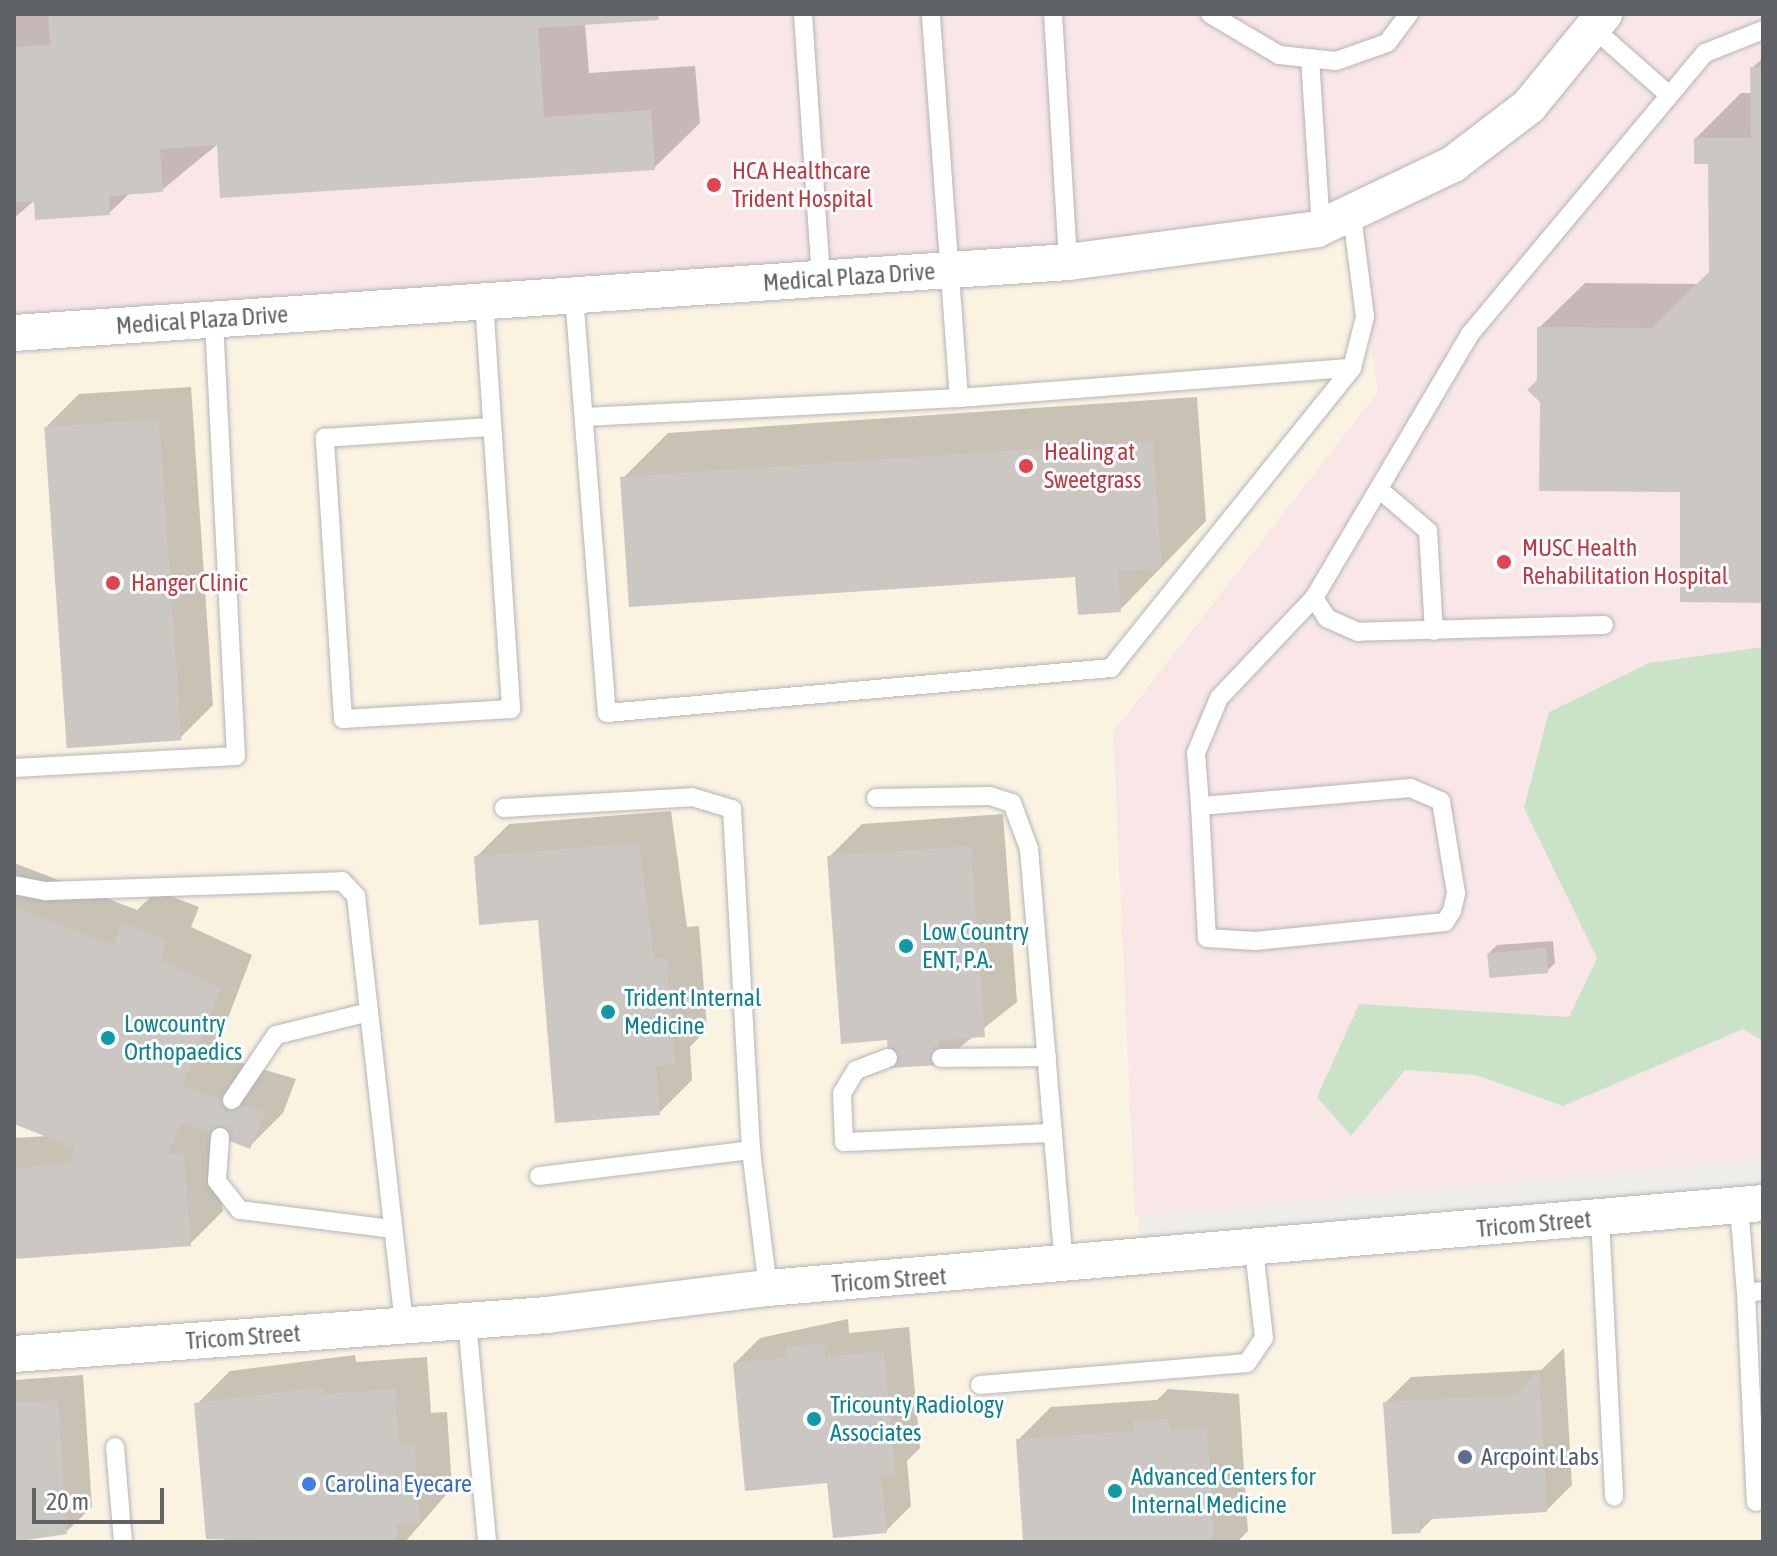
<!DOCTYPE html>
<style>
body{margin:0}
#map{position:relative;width:1777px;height:1556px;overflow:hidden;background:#efede8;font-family:"Asap Condensed",sans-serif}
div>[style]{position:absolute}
.commercial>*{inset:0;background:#faf3e2}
.medical>*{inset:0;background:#f9e7e7}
.green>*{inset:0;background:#cae3c8}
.shadow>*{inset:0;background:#0003}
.building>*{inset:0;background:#cbc8c4;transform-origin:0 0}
.roads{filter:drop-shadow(0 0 2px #b3b5b8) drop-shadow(0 0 2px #b3b5b8)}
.lane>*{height:18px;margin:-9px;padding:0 9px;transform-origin:9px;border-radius:9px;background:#fff}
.street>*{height:36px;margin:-18px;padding:0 18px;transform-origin:18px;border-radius:18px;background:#fff}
.dots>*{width:22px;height:22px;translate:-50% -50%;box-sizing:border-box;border:4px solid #fff;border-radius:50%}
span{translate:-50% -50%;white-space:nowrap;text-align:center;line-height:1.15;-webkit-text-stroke:6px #fff;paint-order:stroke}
.health-label{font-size:24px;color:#be3a42}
.left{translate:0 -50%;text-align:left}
.street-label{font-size:24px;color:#5f6366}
.culture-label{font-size:24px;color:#0d838f}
.service-label{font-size:24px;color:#4e5e75}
.shop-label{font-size:24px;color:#366cbe}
.frame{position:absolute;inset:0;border:16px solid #5f6366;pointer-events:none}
.scale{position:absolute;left:32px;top:1488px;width:132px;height:36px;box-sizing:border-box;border:4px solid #5f6366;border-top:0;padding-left:10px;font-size:24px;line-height:28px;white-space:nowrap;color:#5f6366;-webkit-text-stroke:6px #fff;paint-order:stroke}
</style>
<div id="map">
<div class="commercial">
<div style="clip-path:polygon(1352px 215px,1378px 392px,1113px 733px,1141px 1260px,1763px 1203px,1763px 1542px,14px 1542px,14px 333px)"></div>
</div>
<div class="medical">
<div style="clip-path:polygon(14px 14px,1763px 14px,1763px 1158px,1135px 1216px,1113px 732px,1378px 392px,1351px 215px,1317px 229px,14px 333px)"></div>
</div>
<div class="green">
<div style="clip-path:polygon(1763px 647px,1763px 1041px,1743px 1029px,1563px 1106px,1476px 1075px,1405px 1070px,1351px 1136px,1317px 1097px,1359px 1004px,1569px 1017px,1597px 958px,1524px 808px,1549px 712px,1649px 663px)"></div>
</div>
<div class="shadow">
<div style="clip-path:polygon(14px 14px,662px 14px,585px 23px,589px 73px,695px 66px,700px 123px,654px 168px,219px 143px,162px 190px,130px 193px,109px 213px,36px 199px,14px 218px)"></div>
<div style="clip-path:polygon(1763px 58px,1763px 601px,1682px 491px,1542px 401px,1539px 380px,1539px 328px,1585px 283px,1700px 284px,1711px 272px,1710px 162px,1696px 138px,1741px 93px,1752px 93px,1752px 68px)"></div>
<div style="clip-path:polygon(191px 387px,213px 705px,180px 738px,46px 427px,79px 394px)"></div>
<div style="clip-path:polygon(1197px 397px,1206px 521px,1120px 610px,1077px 575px,623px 478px,668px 433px)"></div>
<div style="clip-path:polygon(671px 811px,687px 927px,699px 926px,707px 1029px,690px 1047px,692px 1080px,659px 1113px,540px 918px,476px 857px,509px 824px)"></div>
<div style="clip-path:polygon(1003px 814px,1017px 1002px,940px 1063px,829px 857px,862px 824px)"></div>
<div style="clip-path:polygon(14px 863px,137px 910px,157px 891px,199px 907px,191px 927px,252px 955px,214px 1055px,296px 1079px,283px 1113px,250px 1146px,217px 1134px,223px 1211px,190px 1244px,14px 1257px,14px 1138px,49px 1136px,14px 1122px)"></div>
<div style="clip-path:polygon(1553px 941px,1555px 963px,1547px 971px,1489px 953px,1497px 945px)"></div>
<div style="clip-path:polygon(848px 1319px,849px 1333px,909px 1327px,920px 1448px,907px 1461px,911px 1506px,886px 1531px,829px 1481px,735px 1363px,760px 1338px)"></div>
<div style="clip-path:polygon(1564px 1348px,1572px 1485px,1547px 1510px,1434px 1517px,1420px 1531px,1385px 1403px,1411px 1377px,1541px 1370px)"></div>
<div style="clip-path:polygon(355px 1355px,356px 1362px,427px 1357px,431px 1413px,447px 1412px,452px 1488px,405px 1542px,225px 1542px,197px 1404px,230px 1371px)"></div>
<div style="clip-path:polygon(83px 1375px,92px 1507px,66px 1532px,14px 1542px,14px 1380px)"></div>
<div style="clip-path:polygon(1168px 1389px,1239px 1394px,1248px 1531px,1237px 1542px,1025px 1542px,1018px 1440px,1051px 1407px,1157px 1400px)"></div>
</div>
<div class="building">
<div style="clip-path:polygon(48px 14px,658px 14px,659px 20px,538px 28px,544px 117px,651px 110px,655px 170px,220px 198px,217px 145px,160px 149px,163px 192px,109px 196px,110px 215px,35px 220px,34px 202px,17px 202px,14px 220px,14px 47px,50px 45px)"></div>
<div style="clip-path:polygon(1750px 67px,1763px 67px,1763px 603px,1680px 602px,1680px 492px,1539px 491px,1540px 402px,1527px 390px,1537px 380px,1537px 327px,1652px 328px,1709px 272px,1708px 164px,1694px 164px,1694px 138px,1751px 138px)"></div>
<div style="left:159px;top:419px;width:322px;height:115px;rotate:86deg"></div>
<div style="clip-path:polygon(1153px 441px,1162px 568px,1118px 571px,1121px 612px,1078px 615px,1075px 577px,629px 607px,620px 477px)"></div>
<div style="clip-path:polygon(639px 843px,654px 959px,667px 958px,675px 1064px,656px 1066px,660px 1115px,555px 1123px,538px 920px,479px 925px,474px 856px)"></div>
<div style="clip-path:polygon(971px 846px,985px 1037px,939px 1040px,941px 1065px,889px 1068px,887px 1040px,841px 1044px,827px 856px)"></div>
<div style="clip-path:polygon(14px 907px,113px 945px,122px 922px,167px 940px,160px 960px,221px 988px,182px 1087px,265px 1112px,250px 1149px,181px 1122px,168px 1154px,184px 1153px,191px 1246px,14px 1259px,14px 1168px,69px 1163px,75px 1148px,14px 1124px)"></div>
<div style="left:1546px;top:948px;width:25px;height:59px;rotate:85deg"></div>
<div style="clip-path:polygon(824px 1343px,825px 1357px,884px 1351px,895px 1475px,881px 1476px,887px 1533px,833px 1538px,827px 1483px,745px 1491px,733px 1363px,787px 1357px,786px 1347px)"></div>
<div style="clip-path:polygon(1539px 1370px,1547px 1512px,1419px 1520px,1421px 1533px,1392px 1534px,1383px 1402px,1517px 1395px)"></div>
<div style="clip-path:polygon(323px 1387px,323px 1394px,395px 1389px,399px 1445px,415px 1444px,420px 1523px,397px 1525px,398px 1542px,206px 1539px,194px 1403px)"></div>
<div style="clip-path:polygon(58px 1400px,67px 1534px,14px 1542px,14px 1403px)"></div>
<div style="clip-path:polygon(1169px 1419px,1170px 1429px,1207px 1427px,1214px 1542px,1023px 1542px,1016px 1439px,1134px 1431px,1133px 1421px)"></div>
</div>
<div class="roads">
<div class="lane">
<div style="left:803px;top:14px;width:266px;rotate:86.1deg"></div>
<div style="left:1053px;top:14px;width:248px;rotate:86.5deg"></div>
<div style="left:1210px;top:14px;width:80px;rotate:30.7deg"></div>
<div style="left:1279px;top:55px;width:57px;rotate:6deg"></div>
<div style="left:1336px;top:61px;width:54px;rotate:-19.4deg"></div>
<div style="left:1387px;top:43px;width:36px;rotate:-53deg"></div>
<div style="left:1593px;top:28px;width:101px;rotate:41.4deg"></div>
<div style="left:1310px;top:58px;width:169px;rotate:86.3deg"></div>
<div style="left:574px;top:296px;width:418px;rotate:85.5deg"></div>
<div style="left:607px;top:713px;width:506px;rotate:-5.1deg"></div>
<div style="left:1111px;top:668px;width:385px;rotate:-51.2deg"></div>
<div style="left:1352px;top:368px;width:53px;rotate:-75.7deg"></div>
<div style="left:1365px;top:317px;width:103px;rotate:-97.3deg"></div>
<div style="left:484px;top:301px;width:409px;rotate:86.2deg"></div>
<div style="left:511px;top:709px;width:168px;rotate:176.6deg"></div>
<div style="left:343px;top:719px;width:282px;rotate:-93.7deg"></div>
<div style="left:325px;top:438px;width:167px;rotate:-3.8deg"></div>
<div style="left:959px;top:398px;width:394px;rotate:-4.4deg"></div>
<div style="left:584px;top:417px;width:375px;rotate:-2.9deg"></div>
<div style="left:959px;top:398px;width:385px;rotate:-94.2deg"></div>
<div style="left:1380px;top:490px;width:63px;rotate:40.5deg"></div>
<div style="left:1428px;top:531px;width:100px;rotate:86.6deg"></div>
<div style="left:1604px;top:625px;width:246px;rotate:178.4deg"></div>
<div style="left:1358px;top:632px;width:34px;rotate:-156deg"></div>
<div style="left:1327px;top:618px;width:24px;rotate:-123deg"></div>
<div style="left:1314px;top:598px;width:307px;rotate:-59.4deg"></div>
<div style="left:1470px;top:334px;width:366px;rotate:-50.1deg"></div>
<div style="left:1705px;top:53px;width:62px;rotate:-21.6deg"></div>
<div style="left:14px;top:768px;width:222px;rotate:-3.1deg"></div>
<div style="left:236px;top:756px;width:438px;rotate:-92.9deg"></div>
<div style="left:876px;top:798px;width:114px;rotate:-1deg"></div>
<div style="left:990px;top:796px;width:23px;rotate:18deg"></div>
<div style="left:1012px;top:803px;width:49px;rotate:69.7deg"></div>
<div style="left:1029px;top:849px;width:420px;rotate:85.2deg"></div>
<div style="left:1200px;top:806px;width:132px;rotate:87deg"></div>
<div style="left:1207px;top:938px;width:48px;rotate:3.6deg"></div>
<div style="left:1255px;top:941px;width:191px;rotate:-5.7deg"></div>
<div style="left:1445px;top:922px;width:13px;rotate:-58deg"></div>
<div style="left:1452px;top:911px;width:18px;rotate:-77deg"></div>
<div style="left:1456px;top:893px;width:93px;rotate:-99.3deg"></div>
<div style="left:1441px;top:801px;width:33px;rotate:-157deg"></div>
<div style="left:1411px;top:788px;width:212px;rotate:175.1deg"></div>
<div style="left:1200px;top:806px;width:53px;rotate:-94.3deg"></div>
<div style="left:1196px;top:753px;width:60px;rotate:-67.3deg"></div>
<div style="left:1219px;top:698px;width:138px;rotate:-46.5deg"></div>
<div style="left:504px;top:808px;width:188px;rotate:-3.3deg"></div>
<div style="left:692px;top:797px;width:42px;rotate:16.7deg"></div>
<div style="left:732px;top:809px;width:342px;rotate:86.8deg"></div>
<div style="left:751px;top:1150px;width:139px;rotate:83deg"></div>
<div style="left:14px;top:885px;width:33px;rotate:11deg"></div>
<div style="left:46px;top:891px;width:296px;rotate:-1.9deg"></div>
<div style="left:342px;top:881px;width:21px;rotate:47deg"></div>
<div style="left:356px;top:896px;width:433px;rotate:83.6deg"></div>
<div style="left:888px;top:1058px;width:34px;rotate:159deg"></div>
<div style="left:856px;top:1070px;width:27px;rotate:121deg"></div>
<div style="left:842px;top:1093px;width:49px;rotate:87.7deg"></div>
<div style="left:844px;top:1142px;width:209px;rotate:-2.5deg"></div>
<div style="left:941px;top:1058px;width:106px;rotate:-0.5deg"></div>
<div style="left:232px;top:1100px;width:78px;rotate:-55.9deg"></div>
<div style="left:276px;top:1035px;width:96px;rotate:-13.9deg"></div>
<div style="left:220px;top:1137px;width:44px;rotate:93.9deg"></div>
<div style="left:217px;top:1181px;width:37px;rotate:52deg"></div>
<div style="left:240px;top:1210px;width:154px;rotate:7.1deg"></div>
<div style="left:539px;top:1176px;width:214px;rotate:-7deg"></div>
<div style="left:1739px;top:1205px;width:88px;rotate:85.5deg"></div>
<div style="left:1746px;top:1293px;width:17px;rotate:-7deg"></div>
<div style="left:1600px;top:1218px;width:279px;rotate:87.1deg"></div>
<div style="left:1746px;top:1293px;width:209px;rotate:87.3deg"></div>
<div style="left:467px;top:1321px;width:222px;rotate:84.8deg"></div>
<div style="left:980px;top:1385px;width:268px;rotate:-4.7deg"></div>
<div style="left:1247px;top:1363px;width:30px;rotate:-56deg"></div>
<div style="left:1264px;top:1338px;width:89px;rotate:-96.5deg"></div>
<div style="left:115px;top:1447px;width:95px;rotate:85.2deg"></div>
</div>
<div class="street">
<div style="left:14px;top:333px;width:1056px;rotate:-3.85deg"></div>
<div style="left:1068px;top:262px;width:251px;rotate:-7.5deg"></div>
<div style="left:1317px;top:229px;width:151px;rotate:-25.5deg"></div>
<div style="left:1453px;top:164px;width:96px;rotate:-37.3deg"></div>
<div style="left:1529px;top:106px;width:119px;rotate:-50.8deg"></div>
<div style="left:14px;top:1354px;width:534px;rotate:-4.18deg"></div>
<div style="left:547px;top:1315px;width:223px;rotate:-7deg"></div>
<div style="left:768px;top:1288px;width:999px;rotate:-4.88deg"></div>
</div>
</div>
<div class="dots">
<div style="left:714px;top:185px;background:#e0444e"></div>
<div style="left:1026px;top:466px;background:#e0444e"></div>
<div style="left:1504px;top:562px;background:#e0444e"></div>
<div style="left:113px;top:583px;background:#e0444e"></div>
<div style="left:906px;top:946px;background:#0f9aa8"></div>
<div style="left:608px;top:1012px;background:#0f9aa8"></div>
<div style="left:108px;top:1038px;background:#0f9aa8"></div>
<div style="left:814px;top:1419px;background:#0f9aa8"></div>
<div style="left:1465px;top:1457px;background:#5c6f8a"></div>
<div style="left:309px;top:1484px;background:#3f7fe0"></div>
<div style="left:1115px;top:1491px;background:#0f9aa8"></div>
</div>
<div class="health-label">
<span class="left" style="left:732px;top:185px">HCA Healthcare<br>Trident Hospital</span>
<span class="left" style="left:1044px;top:466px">Healing at<br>Sweetgrass</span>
<span class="left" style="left:1522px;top:562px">MUSC Health<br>Rehabilitation Hospital</span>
<span class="left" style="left:131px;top:583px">Hanger Clinic</span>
</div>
<div class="street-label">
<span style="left:849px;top:277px;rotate:-4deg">Medical Plaza Drive</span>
<span style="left:202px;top:320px;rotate:-4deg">Medical Plaza Drive</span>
<span style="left:1534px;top:1224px;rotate:-5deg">Tricom Street</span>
<span style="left:889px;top:1280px;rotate:-4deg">Tricom Street</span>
<span style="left:243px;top:1337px;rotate:-4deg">Tricom Street</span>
</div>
<div class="culture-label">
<span class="left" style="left:922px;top:946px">Low Country<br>ENT, P.A.</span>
<span class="left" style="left:624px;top:1012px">Trident Internal<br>Medicine</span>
<span class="left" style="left:124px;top:1038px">Lowcountry<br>Orthopaedics</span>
<span class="left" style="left:830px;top:1419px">Tricounty Radiology<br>Associates</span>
<span class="left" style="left:1131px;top:1491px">Advanced Centers for<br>Internal Medicine</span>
</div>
<div class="service-label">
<span class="left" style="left:1481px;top:1457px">Arcpoint Labs</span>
</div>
<div class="shop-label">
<span class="left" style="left:325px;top:1484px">Carolina Eyecare</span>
</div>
<div class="frame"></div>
<div class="scale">20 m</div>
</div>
